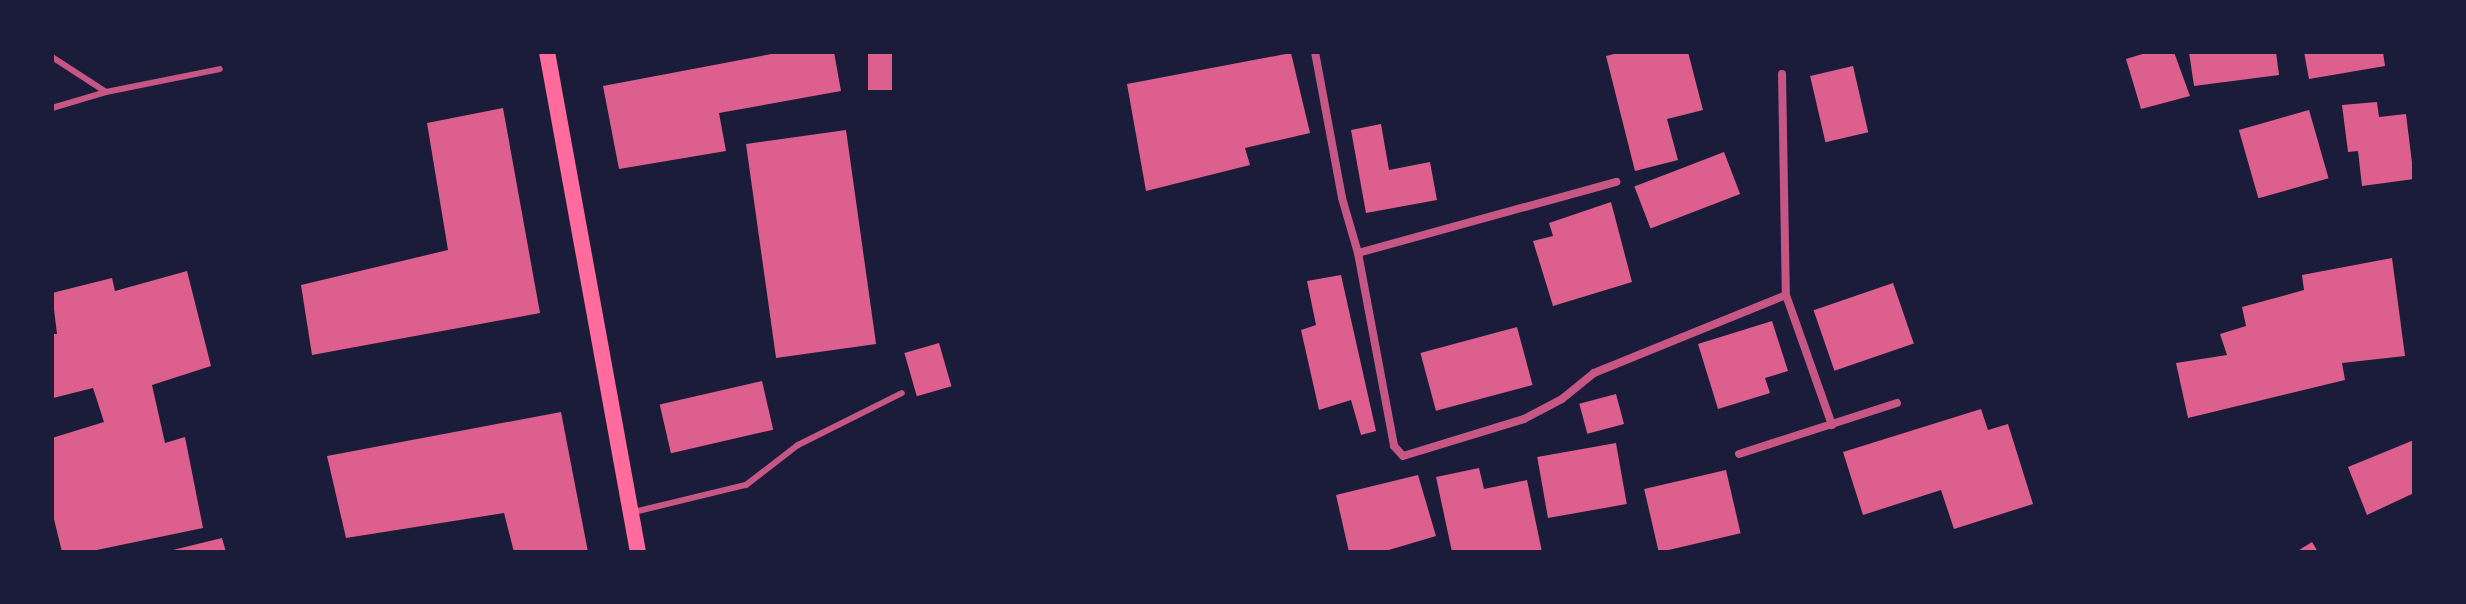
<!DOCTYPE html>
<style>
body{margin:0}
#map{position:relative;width:2466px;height:604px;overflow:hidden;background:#1b1b3a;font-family:Ubuntu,sans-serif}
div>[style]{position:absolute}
.building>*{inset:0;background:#dd5f8e;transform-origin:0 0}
.service>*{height:6px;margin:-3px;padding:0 3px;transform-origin:3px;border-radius:3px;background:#c65784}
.minor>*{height:8px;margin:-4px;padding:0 4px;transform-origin:4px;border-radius:4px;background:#c65784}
.secondary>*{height:16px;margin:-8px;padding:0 8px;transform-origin:8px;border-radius:8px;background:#ff6b9d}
span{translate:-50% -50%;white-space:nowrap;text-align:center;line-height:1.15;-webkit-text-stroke:6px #1b1b3a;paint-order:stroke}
.frame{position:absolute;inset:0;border:54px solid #1b1b3a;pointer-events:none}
</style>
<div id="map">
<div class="building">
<div style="clip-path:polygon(782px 52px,834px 52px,841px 91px,719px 113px,726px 151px,619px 169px,603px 86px)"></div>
<div style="left:868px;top:52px;width:24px;height:38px"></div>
<div style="clip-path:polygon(1622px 52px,1688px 52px,1703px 110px,1667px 119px,1678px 160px,1635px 171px,1606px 56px)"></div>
<div style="clip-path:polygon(2149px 52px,2174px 52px,2190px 96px,2141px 109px,2126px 59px)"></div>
<div style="clip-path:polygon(2189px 52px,2276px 52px,2279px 75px,2194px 86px)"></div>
<div style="clip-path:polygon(2304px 52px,2383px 52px,2385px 66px,2309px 79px)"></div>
<div style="clip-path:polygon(1291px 53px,1310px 133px,1245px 148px,1250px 165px,1146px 191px,1127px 84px)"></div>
<div style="left:1853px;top:66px;width:68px;height:44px;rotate:77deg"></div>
<div style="clip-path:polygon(2377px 102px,2379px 117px,2406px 114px,2414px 179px,2362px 186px,2358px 151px,2348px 152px,2342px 105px)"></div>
<div style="clip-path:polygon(503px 108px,540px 313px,312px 355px,301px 285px,448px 250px,427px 123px)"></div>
<div style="left:2309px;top:110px;width:71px;height:73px;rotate:74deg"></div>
<div style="clip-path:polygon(1381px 124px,1389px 170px,1430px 162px,1437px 200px,1366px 213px,1351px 130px)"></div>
<div style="left:846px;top:130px;width:216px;height:101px;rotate:82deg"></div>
<div style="left:1724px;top:152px;width:45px;height:96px;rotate:69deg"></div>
<div style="clip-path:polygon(1611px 202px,1632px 282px,1553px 306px,1533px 241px,1553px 236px,1549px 223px)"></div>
<div style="clip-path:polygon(2392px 258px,2405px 356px,2342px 363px,2345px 380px,2188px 418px,2176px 363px,2227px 355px,2220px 334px,2246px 326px,2242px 307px,2304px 290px,2302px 275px)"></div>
<div style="clip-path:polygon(187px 271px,211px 366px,152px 385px,165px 443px,185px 437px,203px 528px,87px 552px,62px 552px,52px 511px,52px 438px,104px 422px,93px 388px,53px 398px,52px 334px,57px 334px,52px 293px,112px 278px,115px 291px)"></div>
<div style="clip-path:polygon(1341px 275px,1376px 431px,1361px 435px,1351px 400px,1319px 410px,1301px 330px,1316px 325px,1307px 281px)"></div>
<div style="left:1893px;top:283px;width:64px;height:84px;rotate:71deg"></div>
<div style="clip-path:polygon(1772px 321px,1788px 371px,1765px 378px,1770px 393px,1718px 409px,1698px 344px)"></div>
<div style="left:1517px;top:327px;width:60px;height:100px;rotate:75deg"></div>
<div style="left:939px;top:343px;width:45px;height:36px;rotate:74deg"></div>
<div style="left:762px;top:381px;width:50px;height:105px;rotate:77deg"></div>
<div style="left:1616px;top:394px;width:31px;height:38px;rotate:75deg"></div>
<div style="clip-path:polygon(1981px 409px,1988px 430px,2008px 424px,2033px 504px,1954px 529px,1941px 490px,1863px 515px,1843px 452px)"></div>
<div style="clip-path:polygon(561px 412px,588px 552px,514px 552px,504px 513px,346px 538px,327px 456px)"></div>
<div style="clip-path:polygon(2414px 440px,2414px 493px,2367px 515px,2348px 467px)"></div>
<div style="left:1616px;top:443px;width:62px;height:80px;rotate:80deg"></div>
<div style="clip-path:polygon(1479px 468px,1484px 489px,1527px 480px,1542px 552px,1452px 552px,1436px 477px)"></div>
<div style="left:1726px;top:470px;width:65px;height:84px;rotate:77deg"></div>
<div style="clip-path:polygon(1418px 475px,1436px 536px,1382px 552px,1349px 552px,1336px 495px)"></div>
<div style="clip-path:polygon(222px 538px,226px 552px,169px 552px,169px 551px)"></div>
<div style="clip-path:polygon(2312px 542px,2318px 552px,2296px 552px)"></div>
</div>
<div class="service">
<div style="left:52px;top:57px;width:64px;rotate:32.9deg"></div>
<div style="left:52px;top:108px;width:56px;rotate:-16.5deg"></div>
<div style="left:106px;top:92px;width:116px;rotate:-11.4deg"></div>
<div style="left:634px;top:512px;width:115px;rotate:-13.6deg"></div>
<div style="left:746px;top:485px;width:66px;rotate:-37.6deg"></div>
<div style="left:798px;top:445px;width:116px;rotate:-26.6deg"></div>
</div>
<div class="minor">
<div style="left:1315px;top:52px;width:148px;rotate:79.5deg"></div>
<div style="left:1342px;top:198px;width:57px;rotate:73.8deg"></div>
<div style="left:1358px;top:253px;width:196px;rotate:79.4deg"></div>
<div style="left:1394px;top:446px;width:13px;rotate:48deg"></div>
<div style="left:1403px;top:456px;width:127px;rotate:-17deg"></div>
<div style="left:1524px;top:419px;width:43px;rotate:-27.8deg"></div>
<div style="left:1562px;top:399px;width:41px;rotate:-39.1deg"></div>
<div style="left:1594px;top:373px;width:207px;rotate:-22.1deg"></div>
<div style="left:1782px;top:74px;width:221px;rotate:89deg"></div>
<div style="left:1786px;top:295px;width:138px;rotate:70.5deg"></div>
<div style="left:1358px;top:253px;width:268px;rotate:-15.4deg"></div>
<div style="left:1739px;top:454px;width:166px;rotate:-17.9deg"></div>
</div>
<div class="secondary">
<div style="left:547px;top:52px;width:508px;rotate:79.69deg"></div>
</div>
<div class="frame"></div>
</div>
